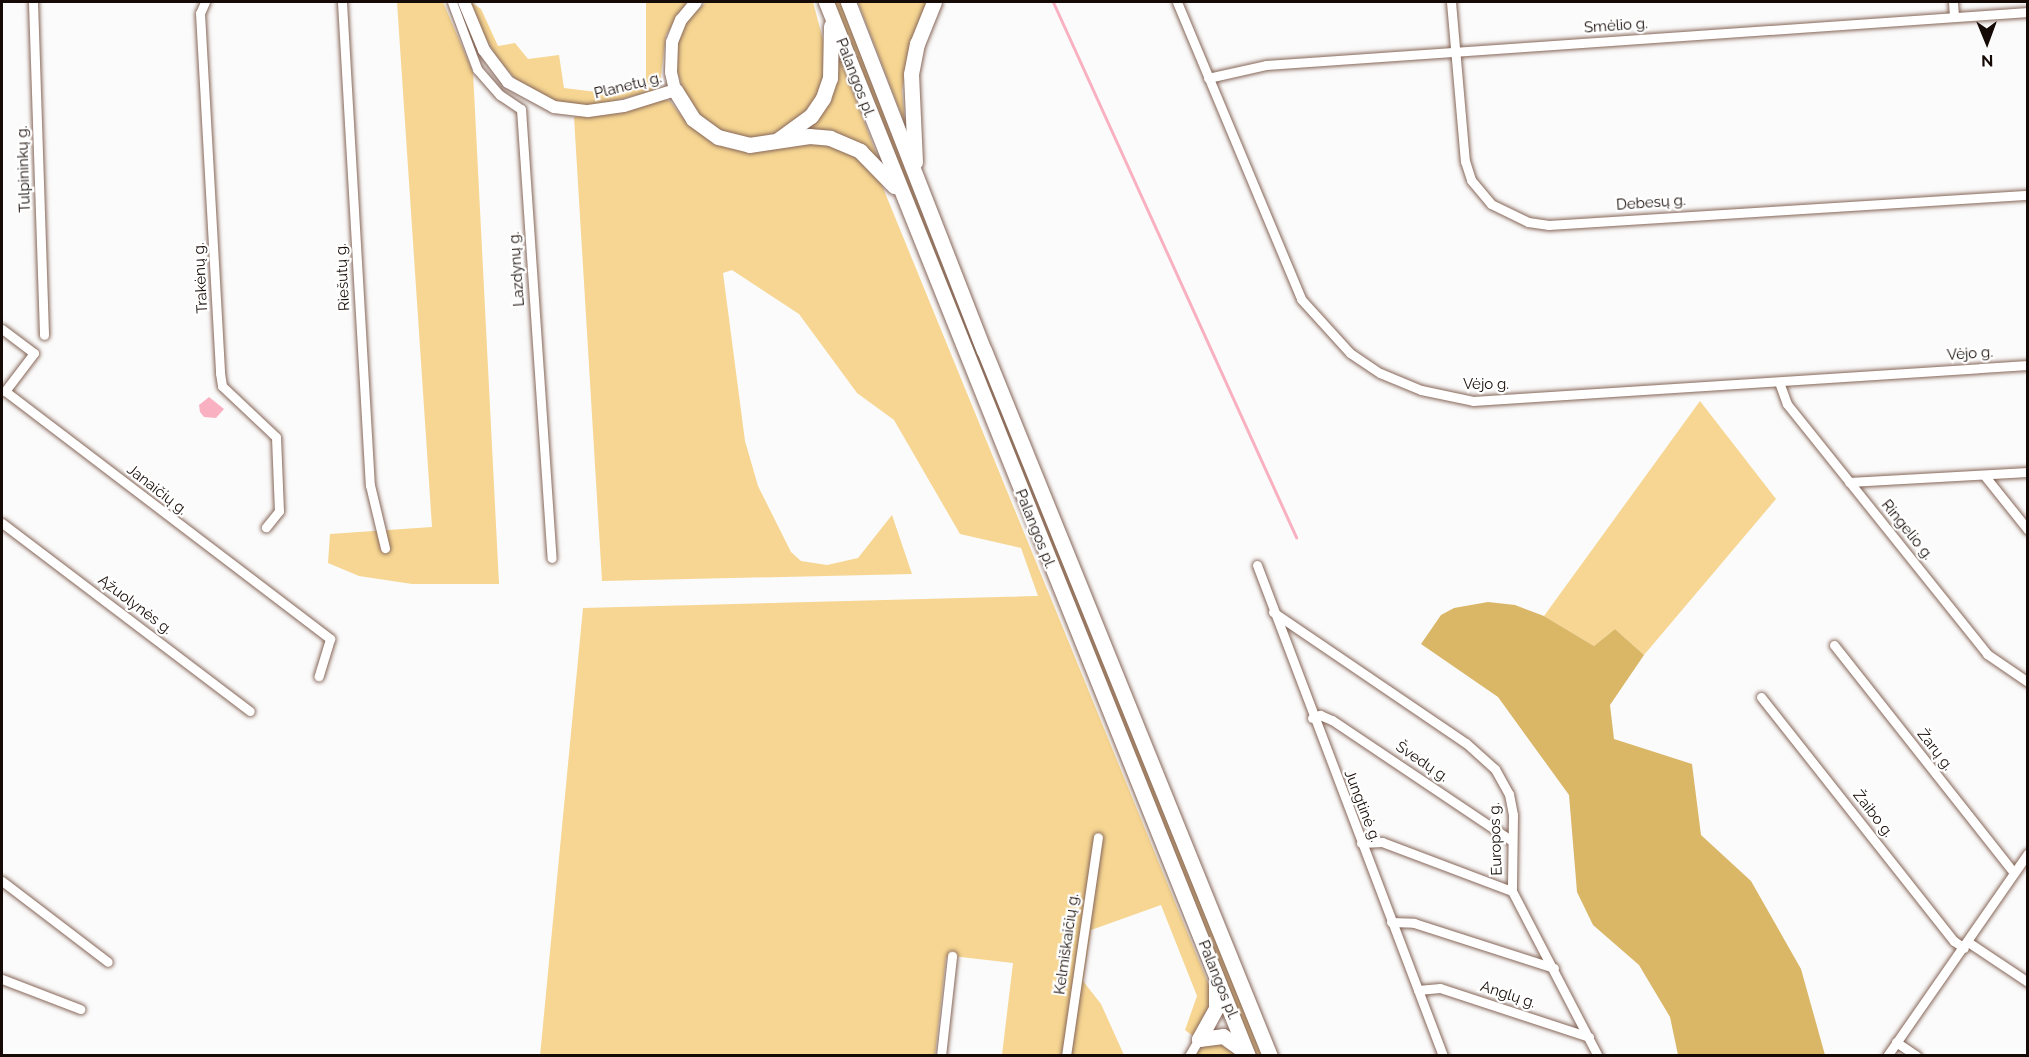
<!DOCTYPE html>
<meta charset="utf-8">
<style>
body{margin:0}
#map{position:relative;width:2029px;height:1057px;overflow:hidden;background:#fbfbfb;font-family:Raleway,sans-serif}
div>[style]{position:absolute}
.green>*{inset:0;background:#f6d692}
.forest>*{inset:0;background:#dab667}
.water>*{inset:0;background:#f9b1c1}
.stream>*{height:3px;margin:-1.5px;padding:0 1.5px;transform-origin:1.5px;border-radius:1.5px;background:#f9b1c1}
.roads{filter:drop-shadow(0 0 2px #866658) drop-shadow(0 0 2px #866658)}
.minor>*{height:9px;margin:-4.5px;padding:0 4.5px;transform-origin:4.5px;border-radius:4.5px;background:#fff}
.secondary>*{height:12px;margin:-6px;padding:0 6px;transform-origin:6px;border-radius:6px;background:#fff}
.trunk>*{height:15px;margin:-7.5px;padding:0 7.5px;transform-origin:7.5px;border-radius:7.5px;background:#fff}
span{translate:-50% -50%;white-space:nowrap;text-align:center;line-height:1.15;-webkit-text-stroke:4.5px #fff;paint-order:stroke}
.street-label{font-size:15px;color:#150a05}
.frame{position:absolute;inset:0;border:3px solid #150a05;pointer-events:none}
.north{position:absolute;left:1957px;top:12px;width:60px;height:60px;-webkit-text-stroke:4px #fff;paint-order:stroke;rotate:179deg;font-size:16px;font-weight:700;line-height:24px;text-align:center;color:#150a05}
.north::after{content:'';display:block;margin:auto;width:21px;height:27px;background:#150a05;clip-path:polygon(50% 0,100% 100%,50% 72%,0 100%)}
</style>
<div id="map">
<div class="green">
<div style="clip-path:polygon(397px 2px,443px 2px,473px 72px,499px 584px,412px 584px,359px 576px,328px 563px,330px 534px,432px 527px)"></div>
<div style="clip-path:polygon(471px 2px,481px 9px,498px 46px,515px 43px,528px 59px,559px 55px,564px 88px,597px 92px,646px 78px,646px 2px,687px 2px,666px 35px,660px 83px,655px 90px,596px 106px,558px 102px,520px 84px,498px 59px,481px 31px)"></div>
<div style="clip-path:polygon(706px 2px,813px 2px,827px 55px,820px 93px,808px 112px,788px 129px,758px 138px,736px 136px,711px 126px,689px 105px,675px 66px,678px 40px,685px 23px)"></div>
<div style="clip-path:polygon(832px 2px,841px 2px,944px 271px,1263px 1055px,1256px 1055px)"></div>
<div style="clip-path:polygon(858px 2px,928px 2px,908px 52px,902px 91px,905px 124px)"></div>
<div style="clip-path:polygon(837px 53px,839px 55px,879px 161px,799px 130px)"></div>
<div style="clip-path:polygon(663px 99px,670px 101px,686px 122px,727px 148px,743px 150px,821px 141px,858px 155px,879px 178px,1211px 990px,1212px 1001px,1193px 1036px,1185px 1030px,1197px 996px,1161px 905px,1091px 930px,1083px 981px,1101px 1004px,1124px 1055px,1002px 1055px,1013px 963px,952px 956px,946px 957px,935px 1055px,540px 1056px,583px 608px,1038px 596px,1021px 548px,960px 534px,894px 420px,857px 393px,799px 314px,732px 270px,723px 273px,745px 441px,758px 486px,791px 552px,801px 561px,827px 565px,858px 558px,892px 515px,912px 574px,602px 581px,574px 117px,623px 112px)"></div>
<div style="clip-path:polygon(1700px 401px,1776px 499px,1644px 655px,1615px 629px,1594px 646px,1544px 616px)"></div>
<div style="clip-path:polygon(1207px 1041px,1226px 1044px,1237px 1055px,1194px 1056px)"></div>
</div>
<div class="forest">
<div style="clip-path:polygon(1488px 602px,1515px 605px,1544px 616px,1594px 646px,1615px 629px,1644px 655px,1610px 705px,1614px 739px,1692px 764px,1701px 835px,1751px 881px,1801px 969px,1825px 1055px,1678px 1055px,1670px 1017px,1639px 965px,1593px 925px,1577px 892px,1569px 795px,1498px 697px,1421px 644px,1441px 615px,1454px 608px)"></div>
</div>
<div class="water">
<div style="clip-path:polygon(209px 397px,224px 409px,216px 418px,204px 417px,200px 412px,199px 405px)"></div>
</div>
<div class="stream">
<div style="left:1053px;top:2px;width:588px;rotate:65.57deg"></div>
</div>
<div class="roads">
<div class="minor">
<div style="left:33px;top:2px;width:333px;rotate:88.1deg"></div>
<div style="left:205px;top:2px;width:12px;rotate:114deg"></div>
<div style="left:200px;top:13px;width:361px;rotate:86.8deg"></div>
<div style="left:220px;top:373px;width:13px;rotate:81deg"></div>
<div style="left:222px;top:386px;width:74px;rotate:43.4deg"></div>
<div style="left:276px;top:437px;width:74px;rotate:87.7deg"></div>
<div style="left:279px;top:511px;width:21px;rotate:129deg"></div>
<div style="left:342px;top:2px;width:484px;rotate:86.7deg"></div>
<div style="left:370px;top:485px;width:65px;rotate:76.6deg"></div>
<div style="left:452px;top:2px;width:72px;rotate:69.5deg"></div>
<div style="left:477px;top:69px;width:35px;rotate:49deg"></div>
<div style="left:500px;top:95px;width:25px;rotate:34deg"></div>
<div style="left:521px;top:109px;width:450px;rotate:86.1deg"></div>
<div style="left:1177px;top:2px;width:322px;rotate:67.3deg"></div>
<div style="left:1301px;top:299px;width:73px;rotate:47.8deg"></div>
<div style="left:1350px;top:353px;width:36px;rotate:34deg"></div>
<div style="left:1380px;top:373px;width:44px;rotate:22.5deg"></div>
<div style="left:1421px;top:390px;width:53px;rotate:11.9deg"></div>
<div style="left:1473px;top:401px;width:556px;rotate:-3.71deg"></div>
<div style="left:1451px;top:2px;width:160px;rotate:85deg"></div>
<div style="left:1465px;top:161px;width:20px;rotate:72deg"></div>
<div style="left:1471px;top:180px;width:31px;rotate:50deg"></div>
<div style="left:1491px;top:204px;width:41px;rotate:25.9deg"></div>
<div style="left:1528px;top:222px;width:21px;rotate:8deg"></div>
<div style="left:1549px;top:225px;width:480px;rotate:-3.6deg"></div>
<div style="left:1953px;top:2px;width:15px;rotate:86deg"></div>
<div style="left:1208px;top:78px;width:59px;rotate:-12.6deg"></div>
<div style="left:1266px;top:65px;width:764px;rotate:-3.98deg"></div>
<div style="left:2px;top:329px;width:40px;rotate:37deg"></div>
<div style="left:34px;top:353px;width:48px;rotate:127.3deg"></div>
<div style="left:5px;top:391px;width:409px;rotate:37.3deg"></div>
<div style="left:330px;top:639px;width:39px;rotate:107deg"></div>
<div style="left:1779px;top:382px;width:23px;rotate:70deg"></div>
<div style="left:1787px;top:404px;width:320px;rotate:51.3deg"></div>
<div style="left:1987px;top:654px;width:50px;rotate:34.3deg"></div>
<div style="left:1984px;top:475px;width:70px;rotate:51.3deg"></div>
<div style="left:1849px;top:482px;width:179px;rotate:-3.2deg"></div>
<div style="left:2px;top:523px;width:311px;rotate:37.2deg"></div>
<div style="left:1257px;top:565px;width:525px;rotate:69.25deg"></div>
<div style="left:1273px;top:612px;width:233px;rotate:34.2deg"></div>
<div style="left:1466px;top:743px;width:39px;rotate:42deg"></div>
<div style="left:1495px;top:769px;width:29px;rotate:61deg"></div>
<div style="left:1509px;top:794px;width:21px;rotate:79deg"></div>
<div style="left:1513px;top:815px;width:76px;rotate:90.8deg"></div>
<div style="left:1512px;top:891px;width:186px;rotate:62.5deg"></div>
<div style="left:1834px;top:645px;width:290px;rotate:51.7deg"></div>
<div style="left:1761px;top:697px;width:311px;rotate:51.7deg"></div>
<div style="left:1954px;top:941px;width:12px;rotate:35deg"></div>
<div style="left:1312px;top:718px;width:9px;rotate:-21deg"></div>
<div style="left:1320px;top:715px;width:13px;rotate:23deg"></div>
<div style="left:1332px;top:720px;width:217px;rotate:33.9deg"></div>
<div style="left:1361px;top:843px;width:21px;rotate:-3deg"></div>
<div style="left:1382px;top:842px;width:139px;rotate:20.7deg"></div>
<div style="left:2px;top:881px;width:133px;rotate:37.4deg"></div>
<div style="left:1391px;top:922px;width:23px;rotate:2deg"></div>
<div style="left:1414px;top:923px;width:147px;rotate:17.8deg"></div>
<div style="left:1968px;top:942px;width:72px;rotate:33.7deg"></div>
<div style="left:2px;top:979px;width:84px;rotate:21deg"></div>
<div style="left:1418px;top:990px;width:22px;rotate:-5deg"></div>
<div style="left:1440px;top:988px;width:157px;rotate:18.2deg"></div>
<div style="left:1896px;top:1042px;width:25px;rotate:34deg"></div>
<div style="left:941px;top:1056px;width:101px;rotate:-83.7deg"></div>
<div style="left:1066px;top:1056px;width:221px;rotate:-81.7deg"></div>
<div style="left:1189px;top:1056px;width:20px;rotate:-60deg"></div>
<div style="left:1887px;top:1056px;width:247px;rotate:-55.2deg"></div>
</div>
<div class="secondary">
<div style="left:464px;top:2px;width:52px;rotate:67.4deg"></div>
<div style="left:484px;top:50px;width:40px;rotate:53deg"></div>
<div style="left:508px;top:82px;width:52px;rotate:28.5deg"></div>
<div style="left:554px;top:107px;width:34px;rotate:7deg"></div>
<div style="left:588px;top:111px;width:36px;rotate:-8deg"></div>
<div style="left:624px;top:106px;width:53px;rotate:-17.4deg"></div>
<div style="left:675px;top:90px;width:18px;rotate:-103deg"></div>
<div style="left:671px;top:72px;width:30px;rotate:-88deg"></div>
<div style="left:672px;top:42px;width:24px;rotate:-68deg"></div>
<div style="left:681px;top:20px;width:23px;rotate:-50deg"></div>
</div>
<div class="trunk">
<div style="left:826px;top:2px;width:1135px;rotate:68.18deg"></div>
<div style="left:848px;top:2px;width:374px;rotate:68.7deg"></div>
<div style="left:984px;top:350px;width:762px;rotate:67.95deg"></div>
<div style="left:675px;top:90px;width:34px;rotate:58deg"></div>
<div style="left:693px;top:119px;width:31px;rotate:36deg"></div>
<div style="left:718px;top:137px;width:32px;rotate:14deg"></div>
<div style="left:749px;top:145px;width:61px;rotate:-8.5deg"></div>
<div style="left:809px;top:136px;width:21px;rotate:5deg"></div>
<div style="left:830px;top:138px;width:33px;rotate:23deg"></div>
<div style="left:860px;top:151px;width:49px;rotate:45.8deg"></div>
<div style="left:779px;top:139px;width:39px;rotate:-36deg"></div>
<div style="left:811px;top:116px;width:22px;rotate:-56deg"></div>
<div style="left:823px;top:98px;width:21px;rotate:-71deg"></div>
<div style="left:830px;top:78px;width:52px;rotate:-88.9deg"></div>
<div style="left:915px;top:162px;width:88px;rotate:-92.6deg"></div>
<div style="left:911px;top:74px;width:31px;rotate:-79deg"></div>
<div style="left:917px;top:44px;width:45px;rotate:-68deg"></div>
<div style="left:1199px;top:1039px;width:35px;rotate:-61deg"></div>
<div style="left:1216px;top:1008px;width:25px;rotate:-90deg"></div>
<div style="left:1199px;top:1039px;width:24px;rotate:-7deg"></div>
<div style="left:1223px;top:1036px;width:29px;rotate:36deg"></div>
</div>
</div>
<div class="street-label">
<span style="left:1616px;top:26px;rotate:-4deg">Smėlio g.</span>
<span style="left:855px;top:78px;rotate:69deg">Palangos pl.</span>
<span style="left:628px;top:86px;rotate:-14deg">Planetų g.</span>
<span style="left:24px;top:169px;rotate:-92deg">Tulpininkų g.</span>
<span style="left:1651px;top:203px;rotate:-4deg">Debesų g.</span>
<span style="left:517px;top:269px;rotate:-94deg">Lazdynų g.</span>
<span style="left:343px;top:277px;rotate:-93deg">Riešutų g.</span>
<span style="left:201px;top:278px;rotate:-93deg">Trakėnų g.</span>
<span style="left:1970px;top:354px;rotate:-4deg">Vėjo g.</span>
<span style="left:1486px;top:385px">Vėjo g.</span>
<span style="left:157px;top:490px;rotate:38deg">Janaičių g.</span>
<span style="left:1035px;top:529px;rotate:68deg">Palangos pl.</span>
<span style="left:1907px;top:530px;rotate:51deg">Ringelio g.</span>
<span style="left:135px;top:605px;rotate:37deg">Ąžuolynės g.</span>
<span style="left:1935px;top:750px;rotate:52deg">Žarų g.</span>
<span style="left:1422px;top:762px;rotate:34deg">Švedų g.</span>
<span style="left:1362px;top:806px;rotate:69deg">Jungtinė g.</span>
<span style="left:1873px;top:814px;rotate:52deg">Žaibo g.</span>
<span style="left:1496px;top:839px;rotate:-92deg">Europos g.</span>
<span style="left:1067px;top:944px;rotate:-82deg">Kelmiškaičių g.</span>
<span style="left:1218px;top:980px;rotate:68deg">Palangos pl.</span>
<span style="left:1508px;top:995px;rotate:18deg">Anglų g.</span>
</div>
<div class="frame"></div>
<div class="north">N</div>
</div>
